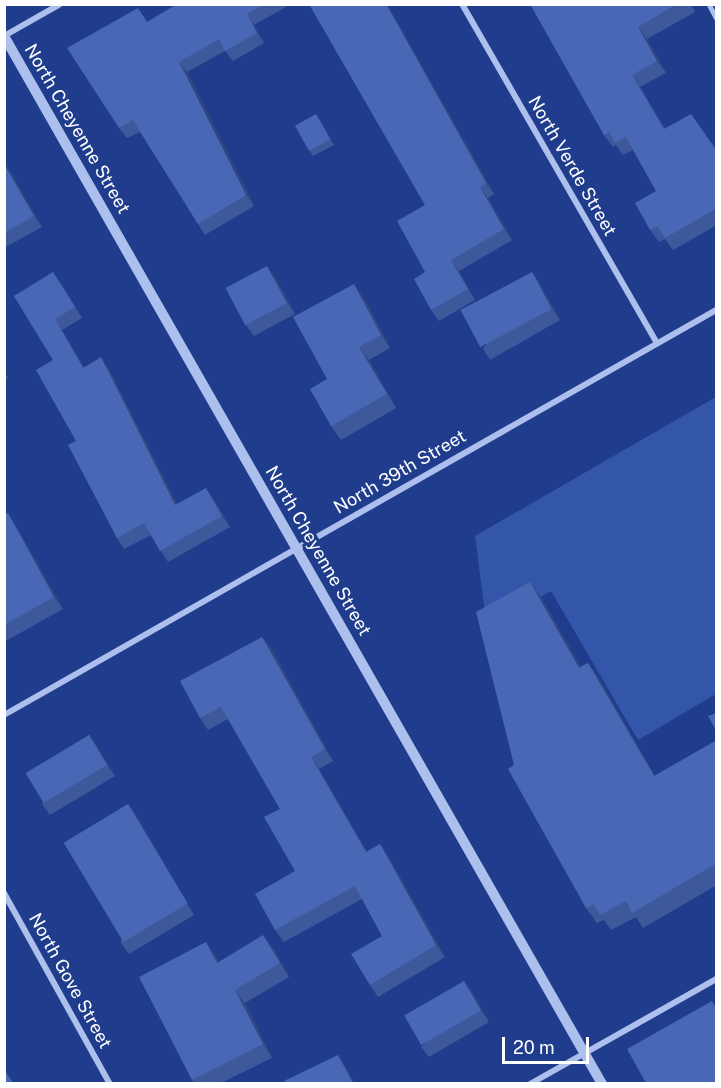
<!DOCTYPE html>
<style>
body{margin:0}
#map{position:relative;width:721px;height:1088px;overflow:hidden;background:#203d8d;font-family:"Public Sans",sans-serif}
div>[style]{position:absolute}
.green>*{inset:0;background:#3356aa}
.service>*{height:4.5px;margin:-2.25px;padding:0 2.25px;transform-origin:2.25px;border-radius:2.25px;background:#adbfec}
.minor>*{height:6px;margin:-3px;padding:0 3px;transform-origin:3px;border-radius:3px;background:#adbfec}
.tertiary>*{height:10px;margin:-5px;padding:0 5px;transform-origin:5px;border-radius:5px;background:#adbfec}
.wall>*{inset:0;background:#3e599b}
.shaded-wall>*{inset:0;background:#32487e}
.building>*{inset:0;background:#4867b4;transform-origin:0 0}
span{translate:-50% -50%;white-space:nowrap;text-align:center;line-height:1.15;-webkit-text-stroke:6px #203d8d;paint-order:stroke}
.street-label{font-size:18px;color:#fff}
.frame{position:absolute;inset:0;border:6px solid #fff;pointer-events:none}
.scale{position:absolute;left:502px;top:1037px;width:87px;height:27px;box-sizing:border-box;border:3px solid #fff;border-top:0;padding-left:8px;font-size:18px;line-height:21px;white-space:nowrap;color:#fff;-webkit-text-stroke:4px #203d8d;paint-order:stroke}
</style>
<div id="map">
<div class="green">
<div style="clip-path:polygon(716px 397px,716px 694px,638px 740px,551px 591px,487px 628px,475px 536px)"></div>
</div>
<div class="service">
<div style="left:709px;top:4px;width:15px;rotate:62deg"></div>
</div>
<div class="minor">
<div style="left:462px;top:4px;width:391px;rotate:60.1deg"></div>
<div style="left:4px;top:36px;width:64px;rotate:-29.7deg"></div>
<div style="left:4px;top:715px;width:819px;rotate:-29.63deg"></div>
<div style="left:4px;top:893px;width:218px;rotate:61deg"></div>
<div style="left:530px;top:1084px;width:214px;rotate:-29.4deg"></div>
</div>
<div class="tertiary">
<div style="left:4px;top:36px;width:1207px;rotate:60.29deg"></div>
</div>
<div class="wall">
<div style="clip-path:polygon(177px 4px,291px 4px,254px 25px,264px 43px,233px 61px,225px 51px,187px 72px,254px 206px,205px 235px,140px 132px,127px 138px,119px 128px,148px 22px)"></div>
<div style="clip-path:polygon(309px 4px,387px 4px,494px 194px,488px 198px,512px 240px,459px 271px,475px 300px,439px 321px,431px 310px,425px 272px,425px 205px)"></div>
<div style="clip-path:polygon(530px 4px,691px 4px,695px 12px,647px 39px,666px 73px,640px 87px,665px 129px,717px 151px,717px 225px,673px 250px,665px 239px,659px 242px,650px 230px,656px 191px,633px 150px,623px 155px,616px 145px,613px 147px,604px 135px)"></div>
<div style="clip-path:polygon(320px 120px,334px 145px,313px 156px,309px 150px)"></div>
<div style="clip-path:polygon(4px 161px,42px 227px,4px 248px)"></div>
<div style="clip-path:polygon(532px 272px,539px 283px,560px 320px,490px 360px,483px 349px)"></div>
<div style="clip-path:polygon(275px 277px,295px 314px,254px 336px,246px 325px)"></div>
<div style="clip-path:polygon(61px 283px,82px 318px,62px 330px,84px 367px,108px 368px,177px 504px,214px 499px,230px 527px,168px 562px,151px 535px,124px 549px,117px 538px,76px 441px,53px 360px,14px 296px)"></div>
<div style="clip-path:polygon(364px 298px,390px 348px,369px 360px,396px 408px,341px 440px,331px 426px,327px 379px)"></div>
<div style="clip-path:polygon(4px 371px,8px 378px,4px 380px)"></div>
<div style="clip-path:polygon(4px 515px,16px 526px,63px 609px,4px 642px)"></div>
<div style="clip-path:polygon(530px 582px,541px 597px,580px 667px,588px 663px,599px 679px,655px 776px,717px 740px,717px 885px,643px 928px,636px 917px,611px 930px,604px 920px,597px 923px,586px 908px,514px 765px)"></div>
<div style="clip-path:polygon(262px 637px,271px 648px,333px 761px,319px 769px,367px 852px,380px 844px,388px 856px,445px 957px,378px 997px,370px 985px,382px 936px,362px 899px,284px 942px,275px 930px,295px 871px,280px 809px,228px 719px,208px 730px,200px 718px)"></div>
<div style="clip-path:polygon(89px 735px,97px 746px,115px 776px,50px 815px,42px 804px)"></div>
<div style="clip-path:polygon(128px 804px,136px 815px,194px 915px,129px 954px,121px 943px)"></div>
<div style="clip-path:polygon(273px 948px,289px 977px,245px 1003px,272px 1058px,221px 1083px,194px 1083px,192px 1080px,215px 955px,218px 962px)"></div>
<div style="clip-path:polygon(472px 992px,489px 1022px,429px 1057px,421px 1047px)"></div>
</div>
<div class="shaded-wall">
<div style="clip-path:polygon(386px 4px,387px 4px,494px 194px,486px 183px)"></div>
<div style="clip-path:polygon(247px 14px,254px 25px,264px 43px,257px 33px)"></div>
<div style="clip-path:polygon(638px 27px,647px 39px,666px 73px,657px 61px)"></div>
<div style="clip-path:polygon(179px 62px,187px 72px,254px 206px,246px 195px)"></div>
<div style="clip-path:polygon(632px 75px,640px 87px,672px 142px,664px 129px)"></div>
<div style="clip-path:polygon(316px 114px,320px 120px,334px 145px,330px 139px)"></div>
<div style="clip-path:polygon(4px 161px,42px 227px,34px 216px,4px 164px)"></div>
<div style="clip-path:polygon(480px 187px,488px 198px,512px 240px,504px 229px)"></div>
<div style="clip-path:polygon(451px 260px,459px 271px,475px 300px,468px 289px)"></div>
<div style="clip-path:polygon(267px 266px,275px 277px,295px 314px,287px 303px)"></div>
<div style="clip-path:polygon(53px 272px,61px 283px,82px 318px,75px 307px)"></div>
<div style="clip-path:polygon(532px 272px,539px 283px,560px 320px,552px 309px)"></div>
<div style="clip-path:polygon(354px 284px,364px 298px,390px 348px,381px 335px)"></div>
<div style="clip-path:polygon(55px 319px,62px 330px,90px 378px,83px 368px)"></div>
<div style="clip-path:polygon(359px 347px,369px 360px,396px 408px,387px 394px)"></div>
<div style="clip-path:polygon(101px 357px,108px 368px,183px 516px,175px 505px)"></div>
<div style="clip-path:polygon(206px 488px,214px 499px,230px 527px,222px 516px)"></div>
<div style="clip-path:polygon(8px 513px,16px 526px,63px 609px,54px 597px)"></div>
<div style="clip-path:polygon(530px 582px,541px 597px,590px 683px,579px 668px)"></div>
<div style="clip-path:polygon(262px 637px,271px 648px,333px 761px,325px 749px)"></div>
<div style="clip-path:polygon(588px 663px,599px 679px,664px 792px,654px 776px)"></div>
<div style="clip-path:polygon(89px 735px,97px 746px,115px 776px,107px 765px)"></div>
<div style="clip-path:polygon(311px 757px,319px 769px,374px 864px,366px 852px)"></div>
<div style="clip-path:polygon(128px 804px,136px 815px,194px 915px,187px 904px)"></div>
<div style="clip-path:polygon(380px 844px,388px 856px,445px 957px,436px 945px)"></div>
<div style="clip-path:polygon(263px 935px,273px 948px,289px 977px,280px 963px)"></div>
<div style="clip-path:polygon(206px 942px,215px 955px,226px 976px,217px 963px)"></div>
<div style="clip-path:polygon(464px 981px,472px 992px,489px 1022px,481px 1011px)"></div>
<div style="clip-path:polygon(235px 990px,245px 1003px,272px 1058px,263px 1044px)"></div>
<div style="clip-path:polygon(338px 1055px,345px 1066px,355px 1083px,353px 1083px)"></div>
</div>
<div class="building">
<div style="clip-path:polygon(177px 4px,264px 4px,247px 14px,257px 33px,225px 51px,219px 39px,179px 62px,246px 195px,198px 224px,133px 120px,119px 128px,67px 48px,138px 8px,147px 22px)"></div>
<div style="clip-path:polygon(309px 4px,386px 4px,486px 183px,480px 187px,504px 229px,451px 260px,468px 289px,431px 310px,414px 279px,425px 272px,397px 221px,425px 205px)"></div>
<div style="clip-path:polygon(530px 4px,677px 4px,638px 27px,657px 61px,632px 75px,664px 129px,691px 114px,717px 151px,717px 208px,665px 238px,658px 226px,650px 230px,635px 203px,656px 191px,626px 137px,615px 143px,609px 132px,604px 135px)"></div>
<div style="left:316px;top:114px;width:29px;height:24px;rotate:61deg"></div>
<div style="clip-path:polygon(4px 164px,34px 216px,4px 233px)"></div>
<div style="left:267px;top:266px;width:42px;height:47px;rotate:62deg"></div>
<div style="clip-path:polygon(53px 272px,75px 307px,55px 319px,83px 368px,101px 357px,175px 505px,206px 488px,222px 516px,160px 551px,144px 523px,117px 538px,68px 445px,76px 441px,36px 370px,53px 360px,14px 296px)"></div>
<div style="left:532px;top:272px;width:42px;height:81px;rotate:62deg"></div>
<div style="clip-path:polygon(354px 284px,381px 335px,359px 347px,387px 394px,331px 426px,310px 389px,327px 379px,293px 317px)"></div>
<div style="clip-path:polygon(8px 513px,54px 597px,4px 625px,4px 515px)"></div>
<div style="clip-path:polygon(530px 582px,579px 668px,588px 663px,654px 776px,717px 740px,717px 863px,632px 913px,626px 901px,600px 915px,594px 904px,586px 908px,508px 769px,514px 765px,476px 612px)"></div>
<div style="clip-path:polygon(262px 637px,325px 749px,311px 757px,366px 852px,380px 844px,436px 945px,370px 985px,351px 954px,382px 936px,355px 886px,275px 930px,255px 894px,295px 871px,264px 817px,280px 809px,221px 707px,200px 718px,180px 681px)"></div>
<div style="clip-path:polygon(717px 713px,717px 732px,708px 716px)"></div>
<div style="left:89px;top:735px;width:35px;height:74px;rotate:59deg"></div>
<div style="left:128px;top:804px;width:116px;height:75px;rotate:59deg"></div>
<div style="clip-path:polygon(263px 935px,280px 963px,235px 990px,263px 1044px,192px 1080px,139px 977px,206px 942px,217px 963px)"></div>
<div style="left:464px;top:981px;width:34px;height:69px;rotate:60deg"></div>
<div style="clip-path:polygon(712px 1001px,717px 1010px,717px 1083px,646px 1083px,627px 1049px)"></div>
<div style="clip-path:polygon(338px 1055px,353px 1083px,285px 1083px,284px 1081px)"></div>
<div style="clip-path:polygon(4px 1069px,13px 1083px,4px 1083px)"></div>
</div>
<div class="street-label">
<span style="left:77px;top:129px;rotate:60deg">North Cheyenne Street</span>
<span style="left:572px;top:166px;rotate:60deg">North Verde Street</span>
<span style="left:400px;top:472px;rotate:-30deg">North 39th Street</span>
<span style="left:318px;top:551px;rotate:60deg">North Cheyenne Street</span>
<span style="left:70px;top:981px;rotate:61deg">North Gove Street</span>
</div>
<div class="frame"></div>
<div class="scale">20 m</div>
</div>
